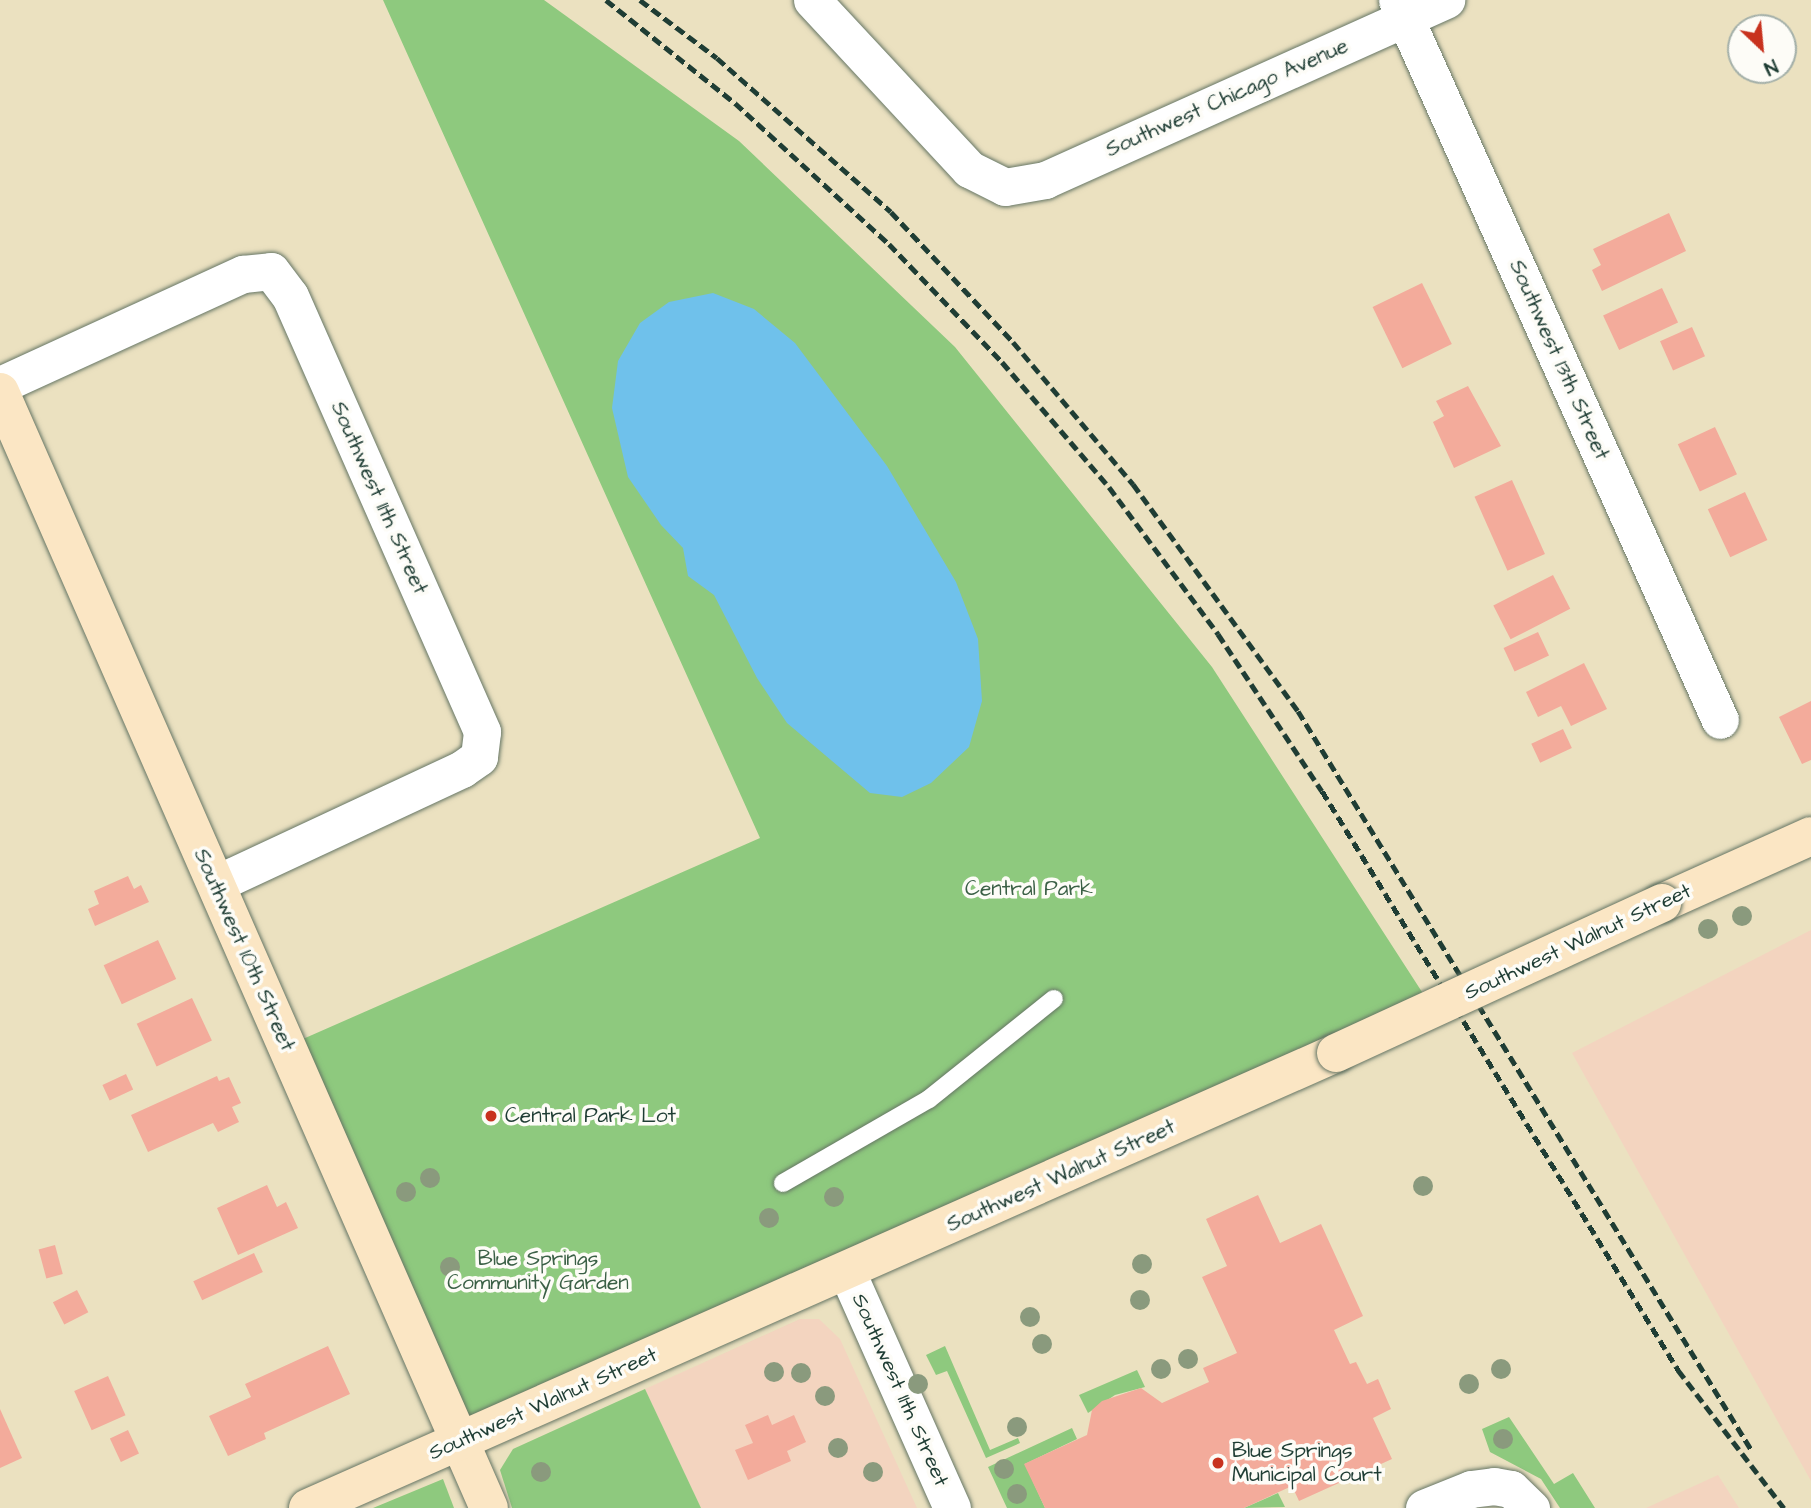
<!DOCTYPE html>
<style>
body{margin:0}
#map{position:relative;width:1811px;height:1508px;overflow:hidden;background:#ebe1c0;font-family:"Architects Daughter",sans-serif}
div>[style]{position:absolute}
.built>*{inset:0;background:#f3d4bf}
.green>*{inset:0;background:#8ec97e}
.water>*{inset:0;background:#6fc1eb}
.building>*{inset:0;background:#f3ab9b;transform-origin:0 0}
.roads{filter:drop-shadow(0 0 2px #667665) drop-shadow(0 0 2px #667665)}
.lane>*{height:18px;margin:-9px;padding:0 9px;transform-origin:9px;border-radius:9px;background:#fff}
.street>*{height:37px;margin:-18.5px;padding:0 18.5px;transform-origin:18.5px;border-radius:18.5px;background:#fff}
.secondary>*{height:38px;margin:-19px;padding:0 19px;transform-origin:19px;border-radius:19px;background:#fbe6c4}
.rail>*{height:5px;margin-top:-2.5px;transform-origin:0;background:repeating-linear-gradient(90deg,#1f3d34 0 10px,transparent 0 15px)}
.bridges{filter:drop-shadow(0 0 2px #667665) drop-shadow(0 0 2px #667665)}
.secondary-bridge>*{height:38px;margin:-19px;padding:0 19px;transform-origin:19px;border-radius:19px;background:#fbe6c4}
.trees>*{width:20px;height:20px;margin:-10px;border-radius:50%;background:#8a9a7d}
.dots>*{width:19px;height:19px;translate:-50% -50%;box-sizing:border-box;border:4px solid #fdfcf7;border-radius:50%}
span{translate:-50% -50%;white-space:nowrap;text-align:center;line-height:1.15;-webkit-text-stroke:7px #fdfcf7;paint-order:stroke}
.street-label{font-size:21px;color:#1f3d34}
.park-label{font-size:21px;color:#3b6046}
.poi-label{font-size:21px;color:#1f3d34}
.left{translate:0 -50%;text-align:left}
.north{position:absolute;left:1727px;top:14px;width:70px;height:70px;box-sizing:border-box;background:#fdfcf7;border:2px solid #a4b0a9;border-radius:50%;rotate:154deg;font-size:19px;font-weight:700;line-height:28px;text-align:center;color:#1f3d34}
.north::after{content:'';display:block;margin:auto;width:24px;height:32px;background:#c8321e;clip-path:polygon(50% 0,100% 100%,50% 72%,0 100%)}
</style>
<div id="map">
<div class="built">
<div style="clip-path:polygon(1811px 930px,1811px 1481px,1572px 1053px)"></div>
<div style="clip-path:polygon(800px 1319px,819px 1319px,840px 1339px,917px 1508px,701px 1508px,645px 1389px)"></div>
<div style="clip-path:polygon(1718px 1475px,1739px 1508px,1646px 1508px)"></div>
</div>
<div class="green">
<div style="clip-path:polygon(383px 0,544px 0,739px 141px,955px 347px,1212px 667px,1433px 1009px,460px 1440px,287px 1046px,760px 838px)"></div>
<div style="clip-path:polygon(945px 1346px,990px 1450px,1018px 1438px,1020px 1443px,986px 1458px,947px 1371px,936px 1375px,926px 1355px)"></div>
<div style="clip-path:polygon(1137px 1370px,1145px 1387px,1115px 1395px,1088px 1413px,1079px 1395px)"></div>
<div style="clip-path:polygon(645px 1389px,701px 1508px,512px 1508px,500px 1470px,513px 1449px)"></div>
<div style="clip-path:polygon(1509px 1417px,1554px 1484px,1573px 1473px,1595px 1508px,1560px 1508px,1541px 1479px,1490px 1452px,1482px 1429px)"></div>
<div style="clip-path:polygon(1072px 1428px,1077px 1439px,1025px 1464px,1045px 1508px,1007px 1508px,988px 1467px)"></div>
<div style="clip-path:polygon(443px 1479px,454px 1508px,373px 1508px)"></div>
<div style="clip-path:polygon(1278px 1493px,1285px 1507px,1244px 1508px)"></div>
</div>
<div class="water">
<div style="clip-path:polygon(713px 293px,754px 309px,795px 343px,887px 466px,956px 582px,978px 639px,982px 701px,969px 747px,931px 783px,902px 797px,870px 793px,787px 723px,757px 678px,714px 595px,688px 576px,683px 548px,661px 525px,628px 477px,612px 408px,618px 361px,640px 323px,669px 302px)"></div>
</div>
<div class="building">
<div style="clip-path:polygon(1669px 213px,1686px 251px,1602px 291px,1592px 270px,1601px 265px,1593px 249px)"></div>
<div style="left:1422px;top:283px;width:68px;height:55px;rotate:64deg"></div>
<div style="left:1662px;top:288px;width:38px;height:65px;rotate:65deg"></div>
<div style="left:1692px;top:327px;width:32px;height:35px;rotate:66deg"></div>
<div style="clip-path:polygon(1468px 386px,1501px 446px,1454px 468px,1433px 422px,1444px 416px,1436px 401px)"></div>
<div style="left:1715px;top:427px;width:52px;height:41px;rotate:65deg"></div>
<div style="left:1512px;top:480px;width:81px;height:41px;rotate:66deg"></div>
<div style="left:1745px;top:492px;width:53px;height:41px;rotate:65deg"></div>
<div style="left:1553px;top:575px;width:38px;height:67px;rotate:63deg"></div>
<div style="left:1538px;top:632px;width:26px;height:38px;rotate:65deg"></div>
<div style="clip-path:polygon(1584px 663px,1607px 709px,1571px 726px,1561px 706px,1538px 717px,1526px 692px)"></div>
<div style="clip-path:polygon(1811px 701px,1811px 760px,1802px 764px,1779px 717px)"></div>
<div style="left:1563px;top:729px;width:21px;height:35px;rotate:65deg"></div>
<div style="clip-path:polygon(128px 876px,134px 889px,141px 885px,149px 902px,95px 926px,88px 909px,99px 904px,94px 891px)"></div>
<div style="left:158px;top:940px;width:43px;height:60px;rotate:65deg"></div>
<div style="left:192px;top:998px;width:47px;height:61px;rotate:65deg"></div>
<div style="left:126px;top:1074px;width:17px;height:26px;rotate:65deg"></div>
<div style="clip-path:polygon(217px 1076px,219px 1081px,229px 1077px,241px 1103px,232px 1107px,239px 1122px,218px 1132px,213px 1123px,148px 1152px,131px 1115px)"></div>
<div style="clip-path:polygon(267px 1185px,277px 1207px,286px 1202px,298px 1228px,238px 1255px,217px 1208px)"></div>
<div style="clip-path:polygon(1258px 1195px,1280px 1243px,1321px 1224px,1363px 1316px,1334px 1330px,1350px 1364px,1356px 1362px,1367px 1384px,1378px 1379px,1391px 1409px,1373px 1418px,1392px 1459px,1299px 1501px,1292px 1486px,1244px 1508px,1045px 1508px,1024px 1464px,1087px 1435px,1092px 1410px,1102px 1401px,1141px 1388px,1162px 1403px,1209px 1382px,1203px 1368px,1237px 1353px,1202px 1277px,1227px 1266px,1206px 1219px)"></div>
<div style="left:55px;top:1245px;width:30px;height:17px;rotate:75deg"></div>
<div style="left:254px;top:1253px;width:21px;height:67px;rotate:65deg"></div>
<div style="left:77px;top:1290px;width:25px;height:27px;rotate:63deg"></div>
<div style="clip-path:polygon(328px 1346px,350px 1394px,264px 1433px,266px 1439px,228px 1456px,209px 1416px,251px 1397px,245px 1384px)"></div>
<div style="left:108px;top:1376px;width:43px;height:37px;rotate:66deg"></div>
<div style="clip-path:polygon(0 1409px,22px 1458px,0 1468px)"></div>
<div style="clip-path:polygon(768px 1415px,772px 1425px,794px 1415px,806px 1442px,787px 1451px,791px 1461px,748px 1480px,735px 1450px,753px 1443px,745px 1425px)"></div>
<div style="left:128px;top:1430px;width:26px;height:20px;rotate:65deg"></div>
</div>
<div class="roads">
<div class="lane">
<div style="left:783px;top:1183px;width:168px;rotate:-29.9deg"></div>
<div style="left:929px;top:1099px;width:160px;rotate:-38.7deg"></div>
</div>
<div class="street">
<div style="left:812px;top:0;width:231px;rotate:47.1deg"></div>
<div style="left:969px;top:169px;width:40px;rotate:26.6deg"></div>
<div style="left:1005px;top:187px;width:41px;rotate:-9.9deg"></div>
<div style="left:1045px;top:180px;width:440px;rotate:-24.2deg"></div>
<div style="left:1397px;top:0;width:789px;rotate:65.84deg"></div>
<div style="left:0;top:385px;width:267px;rotate:-24.6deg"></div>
<div style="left:243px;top:274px;width:28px;rotate:-6deg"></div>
<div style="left:271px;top:271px;width:31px;rotate:53deg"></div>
<div style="left:290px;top:296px;width:476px;rotate:66.2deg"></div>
<div style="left:482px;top:732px;width:25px;rotate:97deg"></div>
<div style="left:479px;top:757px;width:21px;rotate:145deg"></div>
<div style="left:462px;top:769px;width:272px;rotate:155deg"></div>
<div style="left:847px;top:1272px;width:258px;rotate:66deg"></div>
<div style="left:1424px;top:1508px;width:51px;rotate:-22deg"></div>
<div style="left:1471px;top:1489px;width:23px;rotate:-7deg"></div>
<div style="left:1494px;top:1486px;width:17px;rotate:10deg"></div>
<div style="left:1511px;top:1489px;width:28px;rotate:44deg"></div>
</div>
<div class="secondary">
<div style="left:0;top:392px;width:1218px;rotate:66.34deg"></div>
<div style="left:1662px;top:903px;width:163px;rotate:-24.2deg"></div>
<div style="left:308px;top:1508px;width:1124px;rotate:-23.87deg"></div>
</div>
</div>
<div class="rail">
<div style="left:606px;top:0;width:165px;rotate:38.6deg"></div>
<div style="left:735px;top:103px;width:209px;rotate:42.5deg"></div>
<div style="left:889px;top:244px;width:163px;rotate:46.2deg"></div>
<div style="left:1002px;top:362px;width:165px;rotate:49.4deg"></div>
<div style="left:1109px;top:487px;width:183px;rotate:53.4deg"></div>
<div style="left:1218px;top:634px;width:188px;rotate:56.5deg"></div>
<div style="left:1322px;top:791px;width:680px;rotate:58.41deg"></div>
<div style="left:1678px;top:1370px;width:174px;rotate:52.5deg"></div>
<div style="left:640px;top:0;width:96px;rotate:37deg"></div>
<div style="left:717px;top:58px;width:232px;rotate:41.5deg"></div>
<div style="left:891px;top:212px;width:178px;rotate:46.8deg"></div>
<div style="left:1013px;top:342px;width:186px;rotate:49.8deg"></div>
<div style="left:1133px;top:484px;width:281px;rotate:54deg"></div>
<div style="left:1298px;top:711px;width:868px;rotate:58.47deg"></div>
</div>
<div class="bridges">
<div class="secondary-bridge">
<div style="left:1336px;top:1053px;width:359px;rotate:-24.7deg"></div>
</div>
</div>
<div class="trees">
<div style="left:1742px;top:916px"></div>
<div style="left:1708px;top:929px"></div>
<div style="left:430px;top:1178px"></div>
<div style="left:1423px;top:1186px"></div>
<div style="left:406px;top:1192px"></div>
<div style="left:834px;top:1197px"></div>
<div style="left:769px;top:1218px"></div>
<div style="left:1142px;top:1264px"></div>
<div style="left:450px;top:1267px"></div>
<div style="left:1140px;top:1300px"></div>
<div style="left:1030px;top:1317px"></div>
<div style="left:1042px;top:1344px"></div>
<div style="left:1188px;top:1359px"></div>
<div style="left:1161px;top:1369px"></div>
<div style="left:1501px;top:1369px"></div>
<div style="left:774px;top:1372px"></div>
<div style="left:801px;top:1373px"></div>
<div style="left:918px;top:1384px"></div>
<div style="left:1469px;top:1384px"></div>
<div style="left:825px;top:1396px"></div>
<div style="left:1017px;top:1427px"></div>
<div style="left:1503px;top:1439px"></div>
<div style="left:838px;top:1448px"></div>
<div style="left:1004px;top:1469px"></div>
<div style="left:541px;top:1472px"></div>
<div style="left:873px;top:1472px"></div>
<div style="left:1017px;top:1494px"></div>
</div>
<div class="dots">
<div style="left:491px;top:1116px;background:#c8321e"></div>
<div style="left:1218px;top:1463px;background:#c8321e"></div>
</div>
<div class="street-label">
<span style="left:1227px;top:98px;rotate:-24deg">Southwest Chicago Avenue</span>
<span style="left:1559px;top:360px;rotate:66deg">Southwest 13th Street</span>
<span style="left:379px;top:498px;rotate:66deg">Southwest 11th Street</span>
<span style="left:1578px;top:942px;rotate:-25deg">Southwest Walnut Street</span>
<span style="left:244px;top:950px;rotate:66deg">Southwest 10th Street</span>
<span style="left:1061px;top:1176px;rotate:-24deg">Southwest Walnut Street</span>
<span style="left:900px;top:1390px;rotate:66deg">Southwest 11th Street</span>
<span style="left:543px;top:1404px;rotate:-24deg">Southwest Walnut Street</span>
</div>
<div class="park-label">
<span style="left:1029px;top:889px">Central Park</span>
<span style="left:538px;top:1271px">Blue Springs<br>Community Garden</span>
</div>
<div class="poi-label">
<span class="left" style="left:505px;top:1116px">Central Park Lot</span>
<span class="left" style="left:1232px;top:1463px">Blue Springs<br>Municipal Court</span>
</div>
<div class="north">N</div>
</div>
